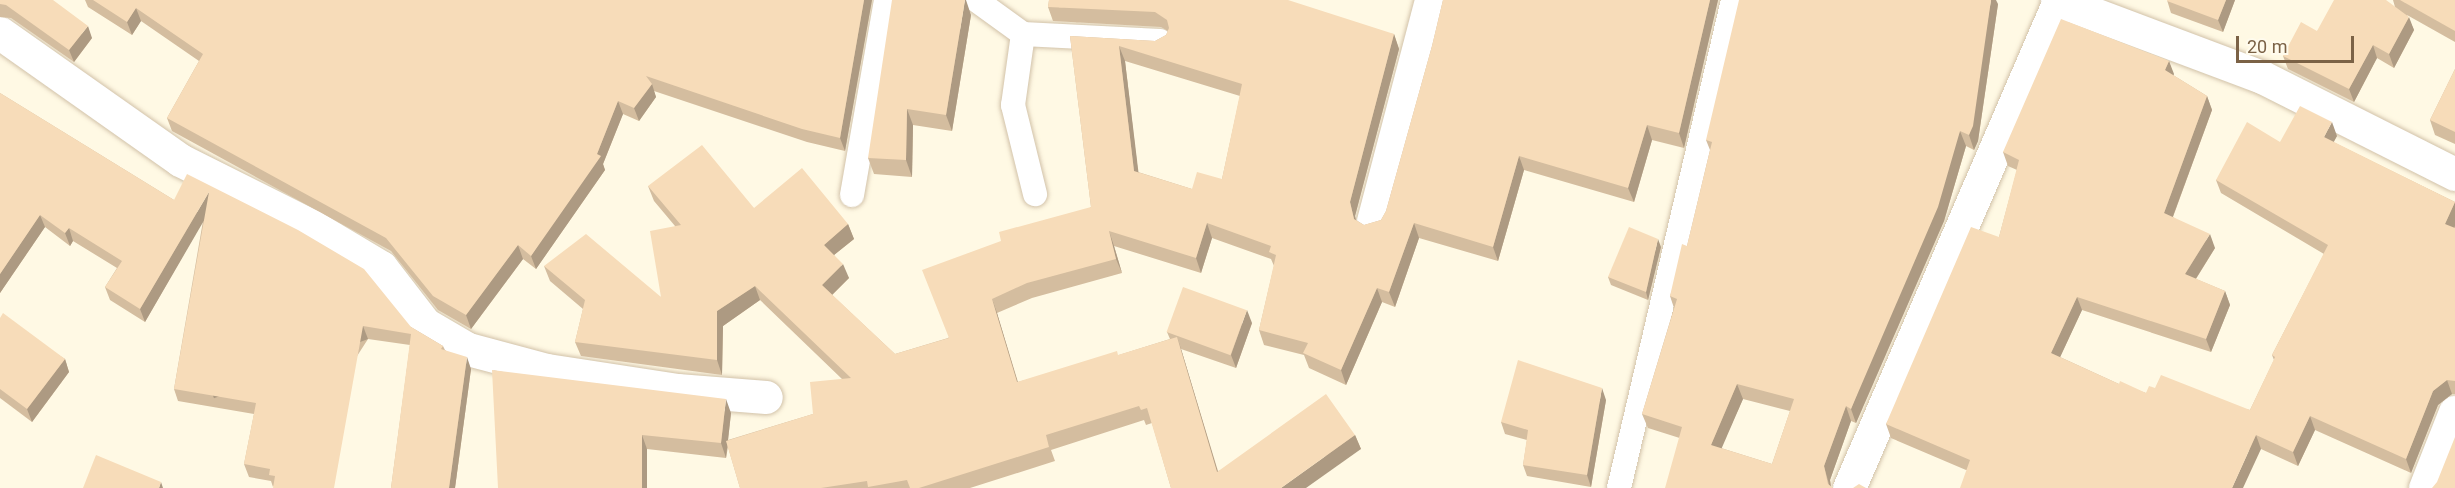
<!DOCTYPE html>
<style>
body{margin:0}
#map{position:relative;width:2455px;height:488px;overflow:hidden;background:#fff9e4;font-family:Roboto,sans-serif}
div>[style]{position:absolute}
.roads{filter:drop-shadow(0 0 2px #d2c2a9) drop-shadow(0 0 2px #d2c2a9)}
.lane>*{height:24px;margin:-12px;padding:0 12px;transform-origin:12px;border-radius:12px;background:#fff}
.street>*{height:33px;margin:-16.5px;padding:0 16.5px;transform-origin:16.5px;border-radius:16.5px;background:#fff}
.wall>*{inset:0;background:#d4bd9f}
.shaded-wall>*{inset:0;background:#ad9a82;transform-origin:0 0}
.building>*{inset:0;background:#f7dcb9;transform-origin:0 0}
span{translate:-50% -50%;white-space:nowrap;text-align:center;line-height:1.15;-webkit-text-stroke:5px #fffbed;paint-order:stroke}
.scale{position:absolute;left:2236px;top:36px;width:118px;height:27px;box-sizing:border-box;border:3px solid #7b6246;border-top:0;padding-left:8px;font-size:18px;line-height:21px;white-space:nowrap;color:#7b6246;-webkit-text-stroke:4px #fffbed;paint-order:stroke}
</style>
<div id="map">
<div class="roads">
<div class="lane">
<div style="left:976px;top:0;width:58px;rotate:35.9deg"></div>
<div style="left:1023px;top:34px;width:137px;rotate:2.9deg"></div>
<div style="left:1023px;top:34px;width:72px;rotate:98deg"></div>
<div style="left:1013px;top:105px;width:92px;rotate:76.1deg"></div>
<div style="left:852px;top:195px;width:198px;rotate:-80.1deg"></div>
<div style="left:1619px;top:488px;width:501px;rotate:-76.85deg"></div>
</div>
<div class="street">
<div style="left:2057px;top:0;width:219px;rotate:20.6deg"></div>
<div style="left:2262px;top:77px;width:216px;rotate:26.7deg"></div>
<div style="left:0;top:33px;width:220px;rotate:35.2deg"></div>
<div style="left:180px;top:160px;width:148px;rotate:26.6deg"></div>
<div style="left:312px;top:226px;width:80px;rotate:30.7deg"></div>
<div style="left:381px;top:267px;width:72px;rotate:52.3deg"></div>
<div style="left:425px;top:324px;width:50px;rotate:30.2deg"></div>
<div style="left:468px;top:349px;width:82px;rotate:14.9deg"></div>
<div style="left:547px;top:370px;width:132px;rotate:8.7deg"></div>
<div style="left:677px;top:390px;width:89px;rotate:4.5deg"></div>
<div style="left:1373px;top:221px;width:228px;rotate:-75.3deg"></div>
<div style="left:1849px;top:488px;width:530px;rotate:-66.67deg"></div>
<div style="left:2425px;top:488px;width:82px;rotate:-68.5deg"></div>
</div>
</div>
<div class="wall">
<div style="clip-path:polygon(0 0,92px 38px,74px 62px,11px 18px,0 17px)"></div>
<div style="clip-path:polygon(85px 0,872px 0,845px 151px,807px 142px,654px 91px,656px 97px,639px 121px,623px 114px,603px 164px,605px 170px,536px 269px,523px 259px,471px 329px,438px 310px,391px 251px,172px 131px,167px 118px,199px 61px,141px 21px,132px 35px,88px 7px)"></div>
<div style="clip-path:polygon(evenodd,1049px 0,1394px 34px,1399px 49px,1355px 216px,1356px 220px,1364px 225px,1381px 220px,1386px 211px,1432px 46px,1443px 0,1718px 0,1684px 148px,1652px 140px,1634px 202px,1524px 170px,1498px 261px,1419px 238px,1395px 307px,1382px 302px,1346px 385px,1309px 368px,1304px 355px,1264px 345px,1259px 330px,1274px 266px,1271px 259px,1212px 238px,1201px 273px,1114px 246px,1122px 273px,1032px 298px,997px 313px,1018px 382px,1119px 355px,1170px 339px,1167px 332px,1252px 323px,1236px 368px,1181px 349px,1218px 471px,1355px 435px,1361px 449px,1171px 488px,1152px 423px,1146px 425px,1144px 420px,1051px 450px,1055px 461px,970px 488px,740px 488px,728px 447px,726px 458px,647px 449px,492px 370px,731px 413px,728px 440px,813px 414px,842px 379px,760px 300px,723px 326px,722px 375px,581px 356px,575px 342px,583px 309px,550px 281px,544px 266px,661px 297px,675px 226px,654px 201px,648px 186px,754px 208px,848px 224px,854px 239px,834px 255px,849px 278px,832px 295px,895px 354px,948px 338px,1091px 207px,1070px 36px,1155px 41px,1166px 35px,1168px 31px,1161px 27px,1053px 21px,1048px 7px,1049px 0,1125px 61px,1240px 96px,1222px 179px,1192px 189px,1138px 172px,1125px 61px)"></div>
<div style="clip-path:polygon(2167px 0,2235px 0,2223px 32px,2171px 13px)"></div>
<div style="clip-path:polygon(2393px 0,2455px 0,2455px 42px,2407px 15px,2414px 30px,2394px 68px,2377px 58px,2354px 102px,2288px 69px,2283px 56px,2317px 31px,2395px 7px)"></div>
<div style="clip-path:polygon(evenodd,1998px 4px,1978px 141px,1974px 150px,1966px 146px,1944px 221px,1856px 423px,1851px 421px,1830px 480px,1831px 486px,1648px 428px,1642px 414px,1674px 308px,1670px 296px,1687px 246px,1710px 150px,1706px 140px,1998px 4px,1743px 399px,1790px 411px,1772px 464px,1721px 448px,1743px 399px)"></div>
<div style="clip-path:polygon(971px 15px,952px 131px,913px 125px,912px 177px,874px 174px,868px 158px)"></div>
<div style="clip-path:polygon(2169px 61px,2173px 75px,2207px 96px,2212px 110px,2173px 217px,2215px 248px,2196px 279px,2225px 291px,2230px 305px,2211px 352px,2082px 310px,2060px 357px,2119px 384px,2146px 393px,2155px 388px,2250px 410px,2274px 360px,2272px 355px,2324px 254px,2221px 193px,2216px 180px,2280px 142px,2337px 136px,2333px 142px,2455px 202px,2455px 394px,2452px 394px,2438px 405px,2411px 473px,2315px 430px,2298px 466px,2261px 449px,1966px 470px,1891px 438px,1886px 424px,1999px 237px,2017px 170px,2008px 166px,2003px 152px)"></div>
<div style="clip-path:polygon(2455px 69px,2455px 144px,2435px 135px,2430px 120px)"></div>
<div style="clip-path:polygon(0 93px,174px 200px,411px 327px,443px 346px,445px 350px,471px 369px,455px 488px,391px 488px,410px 345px,368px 339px,273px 487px,271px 481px,249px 477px,244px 464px,254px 414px,178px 401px,174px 389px,203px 221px,145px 322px,110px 300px,105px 287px,117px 268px,73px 241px,70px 246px,45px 227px,0 293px)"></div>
<div style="clip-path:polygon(1661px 247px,1648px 300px,1611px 285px,1608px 277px)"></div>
<div style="clip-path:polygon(0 318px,65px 359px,69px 372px,32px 422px,0 398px)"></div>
<div style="clip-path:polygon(1606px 400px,1591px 487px,1527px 476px,1523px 465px,1527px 440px,1505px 434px,1501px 422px)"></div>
</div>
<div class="shaded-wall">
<div style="clip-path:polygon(864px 0,872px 0,845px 151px,840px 138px)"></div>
<div style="clip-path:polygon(965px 0,966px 0,971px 15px,952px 131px,946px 115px)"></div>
<div style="clip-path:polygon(1710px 0,1718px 0,1684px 148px,1679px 133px)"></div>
<div style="clip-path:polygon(1991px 0,1996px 0,1998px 4px,1978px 141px,1974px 150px,1969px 135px)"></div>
<div style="clip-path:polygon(2226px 0,2235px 0,2223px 32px,2218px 20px)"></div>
<div style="clip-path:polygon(136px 8px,141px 21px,132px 35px,127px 22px)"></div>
<div style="clip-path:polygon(2409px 17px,2414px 30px,2394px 68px,2389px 54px)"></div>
<div style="clip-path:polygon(88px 26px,92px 38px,74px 62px,69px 50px)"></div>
<div style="clip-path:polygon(1394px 34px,1399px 49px,1355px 216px,1359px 234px,1354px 219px,1350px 202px)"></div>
<div style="clip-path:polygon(2373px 45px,2377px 58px,2354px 102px,2349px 89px)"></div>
<div style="clip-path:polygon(1119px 46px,1125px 61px,1140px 185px,1134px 171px)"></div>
<div style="clip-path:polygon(2169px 61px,2174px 74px,2170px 84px,2165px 70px)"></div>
<div style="clip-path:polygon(652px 84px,656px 97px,639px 121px,634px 108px)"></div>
<div style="clip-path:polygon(2207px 96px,2212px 110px,2169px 227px,2164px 213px)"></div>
<div style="clip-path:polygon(618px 101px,623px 114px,603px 164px,605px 170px,536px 269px,531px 256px,597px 154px)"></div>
<div style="clip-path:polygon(907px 109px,913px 125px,912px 177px,906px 160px)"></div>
<div style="clip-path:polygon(2332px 122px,2337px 136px,2329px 151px,2324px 137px)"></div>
<div style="clip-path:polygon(1647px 125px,1652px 140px,1634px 202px,1628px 188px)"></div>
<div style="clip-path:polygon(1960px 131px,1966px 146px,1944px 221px,1856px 423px,1851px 409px)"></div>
<div style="clip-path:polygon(1519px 156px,1524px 170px,1498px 261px,1493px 247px)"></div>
<div style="clip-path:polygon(209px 192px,213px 205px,145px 322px,140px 309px)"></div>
<div style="clip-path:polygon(2455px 202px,2455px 226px,2450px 237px,2445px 224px)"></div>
<div style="clip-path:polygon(40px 215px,45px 227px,0 293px,0 274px)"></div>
<div style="clip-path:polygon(1207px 223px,1212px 238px,1201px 273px,1196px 258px)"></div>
<div style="clip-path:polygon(1414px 223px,1419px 238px,1395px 307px,1389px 292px)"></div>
<div style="clip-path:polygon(848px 224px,854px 239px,829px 259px,824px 245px)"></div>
<div style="clip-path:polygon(69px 228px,73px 241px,70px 246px,65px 233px)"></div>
<div style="clip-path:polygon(1109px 231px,1114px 246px,1122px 273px,1116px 259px)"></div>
<div style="clip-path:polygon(2210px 234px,2215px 248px,2190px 288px,2185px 274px)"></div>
<div style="clip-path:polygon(1658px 239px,1661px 247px,1648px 300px,1646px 292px)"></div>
<div style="clip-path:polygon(518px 245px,523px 259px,471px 329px,466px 315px)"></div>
<div style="clip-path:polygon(843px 264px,849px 278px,827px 300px,822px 285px)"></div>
<div style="clip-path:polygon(755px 286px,760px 300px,723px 326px,722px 375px,717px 360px,717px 311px)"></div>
<div style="clip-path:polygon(1377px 288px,1382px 302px,1346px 385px,1341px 370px)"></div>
<div style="clip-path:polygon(2225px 291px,2230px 305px,2211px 352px,2206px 339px)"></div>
<div style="clip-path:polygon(2077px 297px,2082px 310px,2056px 366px,2051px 353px)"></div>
<div style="clip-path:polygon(992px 299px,997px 313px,1022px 397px,1017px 382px)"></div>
<div style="clip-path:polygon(1247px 310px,1252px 323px,1236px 368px,1231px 355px)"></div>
<div style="left:363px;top:326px;width:14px;height:165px;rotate:69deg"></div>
<div style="clip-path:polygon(1177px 337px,1182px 352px,1222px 486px,1217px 472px)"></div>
<div style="clip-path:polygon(467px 357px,471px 369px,455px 488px,449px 488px)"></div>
<div style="clip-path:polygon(65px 359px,69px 372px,32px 422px,27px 409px)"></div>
<div style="clip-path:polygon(2447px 380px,2452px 394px,2438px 405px,2411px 473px,2406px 459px,2433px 391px)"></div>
<div style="clip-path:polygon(1737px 384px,1743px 399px,1717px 459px,1711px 445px)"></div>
<div style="clip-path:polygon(1602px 388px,1606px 400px,1591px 487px,1587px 475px)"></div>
<div style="clip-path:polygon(726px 399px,731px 413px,726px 458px,721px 443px)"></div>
<div style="clip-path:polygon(1846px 406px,1851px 421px,1830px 480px,1831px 488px,1830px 488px,1824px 466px)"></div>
<div style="clip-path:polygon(2310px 416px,2315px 430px,2298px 466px,2293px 452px)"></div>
<div style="clip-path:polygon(642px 435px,647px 449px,647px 488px,642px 488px)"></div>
<div style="clip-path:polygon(1355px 435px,1361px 449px,1306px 488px,1281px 488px)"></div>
<div style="clip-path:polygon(2256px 435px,2261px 449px,2243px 488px,2232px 488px)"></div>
<div style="clip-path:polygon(161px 482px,163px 488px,159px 488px)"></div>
</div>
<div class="building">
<div style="clip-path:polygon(0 0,53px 0,88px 26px,69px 50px,6px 5px,0 4px)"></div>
<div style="clip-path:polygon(93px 0,864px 0,840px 138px,802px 129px,646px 76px,652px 84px,634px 108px,618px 101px,597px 154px,601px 156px,531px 256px,518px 245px,466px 315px,433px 296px,386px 238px,167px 118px,203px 54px,136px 8px,127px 22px)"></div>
<div style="clip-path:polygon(892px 0,965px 0,946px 115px,907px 109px,906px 160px,868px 158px)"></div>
<div style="clip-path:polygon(evenodd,1049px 0,1288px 0,1394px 34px,1350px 202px,1354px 219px,1364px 225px,1381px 220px,1386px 211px,1432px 46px,1443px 0,1710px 0,1679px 133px,1647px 125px,1628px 188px,1519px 156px,1493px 247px,1414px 223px,1389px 292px,1377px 288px,1341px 370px,1303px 353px,1308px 343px,1259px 330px,1276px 255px,1269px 252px,1271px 246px,1207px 223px,1196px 258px,1109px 231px,1116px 259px,1027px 283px,992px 299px,1017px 382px,1117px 351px,1118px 355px,1177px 337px,1217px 472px,1326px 394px,1355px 435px,1281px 488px,1171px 488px,1147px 408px,1141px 410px,1139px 406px,1046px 435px,1049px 447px,919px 488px,910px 488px,907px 480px,868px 487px,867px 481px,821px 488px,740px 488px,726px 441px,813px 414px,810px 382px,851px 378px,755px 286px,717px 311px,717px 360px,575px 342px,585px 300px,544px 266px,586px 234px,661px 297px,650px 231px,681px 225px,648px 186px,702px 145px,754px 208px,802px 168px,848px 224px,824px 245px,843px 264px,822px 285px,895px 354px,949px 338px,922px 270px,1001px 241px,999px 232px,1091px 207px,1070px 36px,1155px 41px,1166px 35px,1169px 28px,1167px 20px,1155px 12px,1048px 7px,1049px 0,1119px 46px,1242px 84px,1222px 179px,1197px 172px,1192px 189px,1134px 171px,1119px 46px)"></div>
<div style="clip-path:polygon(evenodd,1739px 0,1991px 0,1973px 126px,1969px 135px,1960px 131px,1938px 207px,1851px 409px,1846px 406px,1824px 466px,1828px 484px,1833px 488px,1665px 488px,1682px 427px,1642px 414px,1677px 299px,1670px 296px,1682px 244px,1687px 246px,1712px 142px,1706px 140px,1739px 0,1737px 384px,1794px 399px,1772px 464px,1711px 445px,1737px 384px)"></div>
<div style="clip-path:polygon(2167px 0,2226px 0,2218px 20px,2167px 1px)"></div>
<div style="clip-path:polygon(2334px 0,2386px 0,2409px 17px,2389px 54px,2373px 45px,2349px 89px,2283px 56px,2301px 22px,2317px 31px)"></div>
<div style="clip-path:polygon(2400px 0,2455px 0,2455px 31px)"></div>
<div style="clip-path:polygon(2061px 19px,2169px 61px,2165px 70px,2207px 96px,2164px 213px,2210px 234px,2185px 274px,2225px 291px,2206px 339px,2077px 297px,2051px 353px,2119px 384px,2120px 381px,2146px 393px,2149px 386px,2155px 388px,2161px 375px,2250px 410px,2275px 357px,2272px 355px,2328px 245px,2216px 180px,2247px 122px,2280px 142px,2300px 106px,2332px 122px,2324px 137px,2455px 202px,2445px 224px,2455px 228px,2455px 381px,2447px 380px,2433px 391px,2406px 459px,2310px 416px,2293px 452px,2256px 435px,2232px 488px,1960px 488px,1970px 460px,1886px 424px,1971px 227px,1999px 237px,2019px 160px,2003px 152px)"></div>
<div style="clip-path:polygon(2455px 69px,2455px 132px,2430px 120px)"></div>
<div style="clip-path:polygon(0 93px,174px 200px,187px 174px,298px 230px,364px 269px,411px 327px,443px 346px,441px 349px,467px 357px,449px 488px,391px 488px,411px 334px,363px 326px,334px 488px,273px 488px,275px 476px,269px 475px,270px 469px,244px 464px,256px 403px,174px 389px,209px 192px,140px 309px,105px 287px,122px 261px,69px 228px,65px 233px,40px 215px,0 274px)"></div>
<div style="clip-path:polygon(1629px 227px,1658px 239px,1646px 292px,1608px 277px)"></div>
<div style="left:1183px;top:287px;width:68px;height:48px;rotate:20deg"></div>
<div style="clip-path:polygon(3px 313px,65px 359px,27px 409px,0 389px,0 318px)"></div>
<div style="clip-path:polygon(1518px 360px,1602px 388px,1587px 475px,1523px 465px,1528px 430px,1501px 422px)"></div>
<div style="clip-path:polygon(492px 370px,726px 399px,721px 443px,642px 435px,642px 488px,498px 488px)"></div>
<div style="clip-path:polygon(2455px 437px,2455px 488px,2432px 488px,2437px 482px)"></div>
<div style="clip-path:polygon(96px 455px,161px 482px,159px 488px,83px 488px)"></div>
<div style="clip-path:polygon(1859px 484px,1866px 488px,1853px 488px)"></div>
</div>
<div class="scale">20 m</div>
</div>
